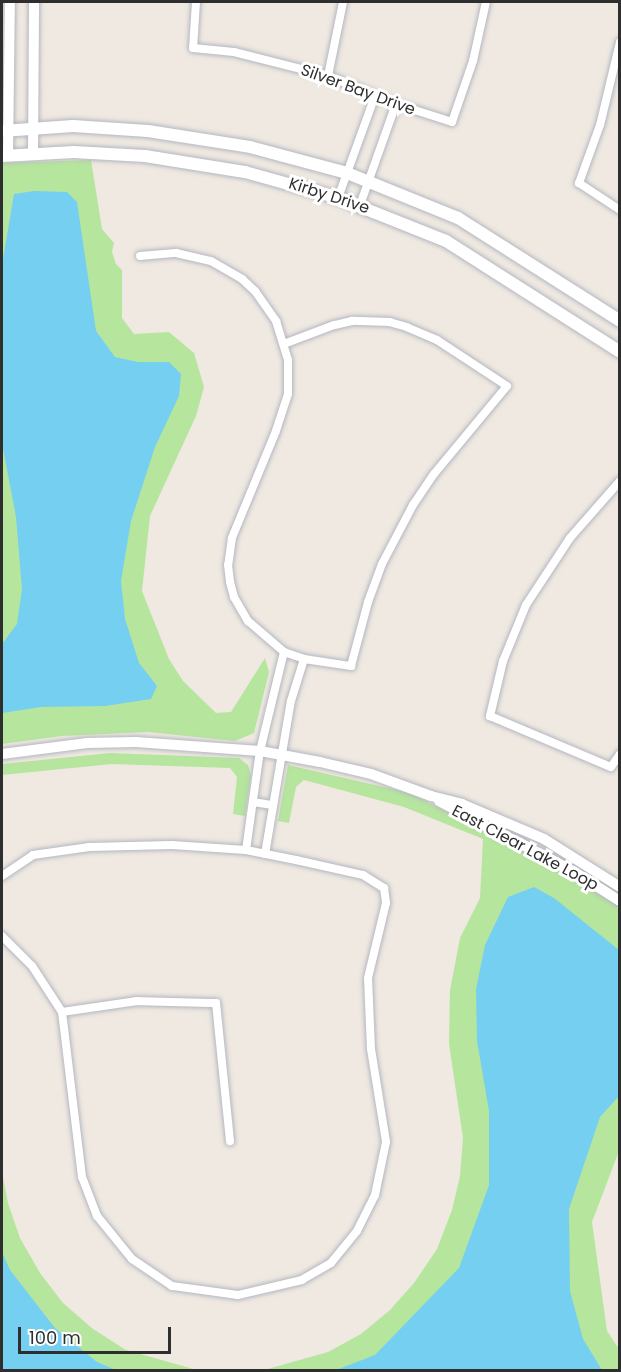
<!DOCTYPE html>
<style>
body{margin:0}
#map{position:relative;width:621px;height:1372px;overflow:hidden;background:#efe9e1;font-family:Poppins,sans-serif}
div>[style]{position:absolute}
.green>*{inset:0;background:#b6e59e}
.water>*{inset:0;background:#75cff0}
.roads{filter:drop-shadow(0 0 2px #b4b7c1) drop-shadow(0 0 2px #b4b7c1)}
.minor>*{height:8px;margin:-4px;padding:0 4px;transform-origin:4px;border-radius:4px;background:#fff}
.tertiary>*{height:10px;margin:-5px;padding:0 5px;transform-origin:5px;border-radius:5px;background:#fff}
.secondary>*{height:12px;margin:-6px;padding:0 6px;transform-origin:6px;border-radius:6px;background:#fff}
span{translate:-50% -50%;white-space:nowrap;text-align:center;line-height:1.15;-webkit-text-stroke:6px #fff;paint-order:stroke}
.street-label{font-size:16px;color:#2e2e2e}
.frame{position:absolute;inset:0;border:3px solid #2e2e2e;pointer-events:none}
.scale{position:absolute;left:18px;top:1327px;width:153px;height:27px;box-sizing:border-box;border:3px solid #2e2e2e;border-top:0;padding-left:8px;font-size:18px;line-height:21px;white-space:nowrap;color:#2e2e2e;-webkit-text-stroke:4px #fff;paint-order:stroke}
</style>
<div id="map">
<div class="green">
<div style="clip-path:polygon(91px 160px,102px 229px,114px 243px,112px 252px,116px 264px,122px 270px,122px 318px,134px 334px,169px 332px,194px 353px,204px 387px,196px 416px,150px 516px,142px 591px,169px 659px,183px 681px,216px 713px,231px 712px,265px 658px,269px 672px,254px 733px,235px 741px,148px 732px,62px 736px,2px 744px,2px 163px)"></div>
<div style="clip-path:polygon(110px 753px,239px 758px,248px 765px,251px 775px,245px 816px,233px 814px,237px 777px,230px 768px,112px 764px,2px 775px,2px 764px)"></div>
<div style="clip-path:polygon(288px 765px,410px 793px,531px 854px,619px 906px,619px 1151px,592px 1222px,607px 1331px,619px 1349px,620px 1370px,264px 1370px,328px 1352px,361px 1334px,390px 1310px,414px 1283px,437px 1249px,452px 1210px,460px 1176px,463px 1138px,449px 1044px,450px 990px,460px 938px,480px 898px,483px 839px,404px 807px,304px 780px,296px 787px,289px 823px,278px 821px)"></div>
<div style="clip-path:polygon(2px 1172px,8px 1203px,20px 1238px,40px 1273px,63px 1303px,93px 1329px,126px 1350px,197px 1370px,2px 1370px)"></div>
</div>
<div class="water">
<div style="clip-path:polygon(34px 191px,67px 192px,77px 202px,96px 331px,115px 357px,138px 362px,169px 362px,181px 374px,179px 396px,155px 447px,131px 521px,121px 581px,125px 619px,139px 663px,157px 686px,151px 699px,105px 706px,41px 707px,2px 713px,2px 644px,17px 624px,22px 589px,16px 517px,2px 443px,2px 265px,14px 194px)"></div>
<div style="clip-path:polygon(534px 887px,554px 898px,619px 950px,619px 1096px,600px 1117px,569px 1209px,570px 1291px,583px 1339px,602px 1370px,336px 1370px,375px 1355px,459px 1268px,489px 1185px,489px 1111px,477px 1041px,476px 989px,485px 945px,508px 897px)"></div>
<div style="clip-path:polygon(2px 1252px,10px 1270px,55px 1328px,97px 1362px,116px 1370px,2px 1370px)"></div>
</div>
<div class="roads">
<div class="minor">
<div style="left:196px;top:2px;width:46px;rotate:93.7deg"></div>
<div style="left:193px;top:48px;width:41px;rotate:5.6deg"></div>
<div style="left:234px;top:52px;width:97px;rotate:14.3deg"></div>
<div style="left:328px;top:76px;width:74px;rotate:22.4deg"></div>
<div style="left:396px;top:104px;width:59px;rotate:17.8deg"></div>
<div style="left:452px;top:122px;width:65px;rotate:-71deg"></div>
<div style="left:473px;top:61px;width:60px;rotate:-77.6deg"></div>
<div style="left:620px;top:42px;width:85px;rotate:103.5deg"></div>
<div style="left:600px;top:125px;width:62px;rotate:109.9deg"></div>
<div style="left:579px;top:183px;width:49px;rotate:33.4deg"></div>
<div style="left:328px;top:76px;width:76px;rotate:-78.5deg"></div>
<div style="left:338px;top:198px;width:109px;rotate:-70.1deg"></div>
<div style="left:360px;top:205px;width:107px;rotate:-70.4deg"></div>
<div style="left:140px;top:256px;width:36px;rotate:-5deg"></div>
<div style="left:176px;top:253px;width:36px;rotate:13deg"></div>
<div style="left:211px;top:261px;width:36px;rotate:30deg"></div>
<div style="left:242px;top:279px;width:18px;rotate:43deg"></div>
<div style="left:255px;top:291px;width:37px;rotate:55deg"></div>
<div style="left:276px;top:321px;width:41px;rotate:72.9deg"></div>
<div style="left:288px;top:360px;width:34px;rotate:90deg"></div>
<div style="left:288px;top:394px;width:39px;rotate:108deg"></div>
<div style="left:276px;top:431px;width:116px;rotate:112.4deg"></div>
<div style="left:232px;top:538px;width:27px;rotate:98deg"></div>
<div style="left:228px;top:565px;width:17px;rotate:83deg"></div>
<div style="left:230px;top:582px;width:16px;rotate:75deg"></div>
<div style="left:234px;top:597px;width:28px;rotate:60deg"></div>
<div style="left:248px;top:621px;width:48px;rotate:40.7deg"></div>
<div style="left:284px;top:652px;width:21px;rotate:19deg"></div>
<div style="left:304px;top:659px;width:48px;rotate:8.5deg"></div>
<div style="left:351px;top:666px;width:66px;rotate:-75.1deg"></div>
<div style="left:368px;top:602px;width:40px;rotate:-69.8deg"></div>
<div style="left:382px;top:564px;width:67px;rotate:-62.3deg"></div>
<div style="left:413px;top:505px;width:37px;rotate:-56deg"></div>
<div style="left:434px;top:474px;width:114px;rotate:-50.3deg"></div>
<div style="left:507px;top:386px;width:84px;rotate:-146.7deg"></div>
<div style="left:437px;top:340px;width:33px;rotate:-157deg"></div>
<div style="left:407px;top:327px;width:18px;rotate:-164deg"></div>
<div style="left:390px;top:322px;width:38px;rotate:-178deg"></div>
<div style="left:352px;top:321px;width:18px;rotate:167deg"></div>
<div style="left:334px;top:325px;width:53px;rotate:159.2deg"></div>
<div style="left:620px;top:481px;width:76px;rotate:131.3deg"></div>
<div style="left:570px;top:538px;width:80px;rotate:123.3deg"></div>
<div style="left:526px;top:605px;width:61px;rotate:112.3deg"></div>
<div style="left:503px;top:661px;width:57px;rotate:103.3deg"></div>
<div style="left:490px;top:716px;width:131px;rotate:22.9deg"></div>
<div style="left:611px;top:767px;width:16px;rotate:-55deg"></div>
<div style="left:253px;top:802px;width:20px;rotate:9deg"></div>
<div style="left:246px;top:850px;width:100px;rotate:-82deg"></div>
<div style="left:260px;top:751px;width:102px;rotate:-76.4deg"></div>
<div style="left:265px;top:854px;width:155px;rotate:-80.4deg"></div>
<div style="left:291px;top:701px;width:44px;rotate:-72.8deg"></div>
<div style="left:2px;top:876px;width:37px;rotate:-34deg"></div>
<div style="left:33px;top:855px;width:57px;rotate:-8.1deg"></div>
<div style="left:89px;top:847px;width:83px;rotate:-1.4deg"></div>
<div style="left:172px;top:845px;width:74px;rotate:3.9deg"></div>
<div style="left:246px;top:850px;width:51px;rotate:11.3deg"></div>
<div style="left:296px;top:860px;width:69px;rotate:12.6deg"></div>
<div style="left:363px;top:875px;width:25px;rotate:32deg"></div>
<div style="left:384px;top:888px;width:15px;rotate:82deg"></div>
<div style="left:386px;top:903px;width:77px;rotate:103.5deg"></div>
<div style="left:368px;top:978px;width:71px;rotate:87.6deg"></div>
<div style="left:371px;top:1049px;width:94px;rotate:80.8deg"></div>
<div style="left:386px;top:1142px;width:54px;rotate:101.7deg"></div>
<div style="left:375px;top:1195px;width:40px;rotate:116.6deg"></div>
<div style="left:357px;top:1231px;width:41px;rotate:129.1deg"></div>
<div style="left:331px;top:1263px;width:34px;rotate:150deg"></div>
<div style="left:302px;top:1280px;width:66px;rotate:166.8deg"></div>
<div style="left:238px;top:1295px;width:67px;rotate:-172.2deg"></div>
<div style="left:172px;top:1286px;width:48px;rotate:-146deg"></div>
<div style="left:132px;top:1259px;width:55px;rotate:-129.1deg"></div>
<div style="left:97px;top:1216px;width:42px;rotate:-111deg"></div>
<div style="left:82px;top:1177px;width:166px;rotate:-96.9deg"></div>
<div style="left:62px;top:1012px;width:55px;rotate:-123.1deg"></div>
<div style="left:32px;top:966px;width:42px;rotate:-135deg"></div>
<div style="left:62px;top:1012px;width:76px;rotate:-8.3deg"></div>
<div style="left:137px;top:1001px;width:79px;rotate:1.5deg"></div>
<div style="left:216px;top:1003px;width:139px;rotate:84.2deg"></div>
</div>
<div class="tertiary">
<div style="left:33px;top:155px;width:153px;rotate:-89.6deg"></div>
<div style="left:8px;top:156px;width:154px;rotate:-89.3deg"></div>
<div style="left:2px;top:754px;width:86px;rotate:-7.4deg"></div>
<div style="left:87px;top:743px;width:49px;rotate:-1.2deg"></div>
<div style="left:136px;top:742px;width:124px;rotate:4.2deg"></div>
<div style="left:260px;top:751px;width:61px;rotate:10.4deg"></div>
<div style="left:320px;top:762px;width:52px;rotate:13.2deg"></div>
<div style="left:371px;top:774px;width:64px;rotate:20.1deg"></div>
<div style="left:431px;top:796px;width:32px;rotate:14deg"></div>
<div style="left:462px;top:804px;width:89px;rotate:23.1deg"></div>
<div style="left:544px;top:839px;width:90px;rotate:32.3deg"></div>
<div style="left:439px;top:801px;width:151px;rotate:27.6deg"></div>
<div style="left:573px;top:871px;width:56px;rotate:32.6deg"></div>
</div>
<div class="secondary">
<div style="left:2px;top:131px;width:71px;rotate:-4deg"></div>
<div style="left:73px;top:126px;width:75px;rotate:3.8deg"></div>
<div style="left:148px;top:131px;width:103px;rotate:8.9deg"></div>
<div style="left:250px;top:147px;width:100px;rotate:15deg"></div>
<div style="left:347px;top:173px;width:120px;rotate:22.1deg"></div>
<div style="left:458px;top:218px;width:192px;rotate:32.4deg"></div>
<div style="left:2px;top:156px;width:72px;rotate:-3.2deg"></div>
<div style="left:74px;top:152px;width:71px;rotate:3.2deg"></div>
<div style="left:145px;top:156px;width:101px;rotate:9.1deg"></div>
<div style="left:245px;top:172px;width:97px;rotate:15.6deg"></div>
<div style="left:338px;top:198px;width:116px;rotate:21.7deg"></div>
<div style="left:446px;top:241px;width:206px;rotate:32.5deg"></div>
</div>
</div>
<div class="street-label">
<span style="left:358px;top:90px;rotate:20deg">Silver Bay Drive</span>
<span style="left:329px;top:196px;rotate:18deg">Kirby Drive</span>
<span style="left:525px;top:848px;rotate:28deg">East Clear Lake Loop</span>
</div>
<div class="frame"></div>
<div class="scale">100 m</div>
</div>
